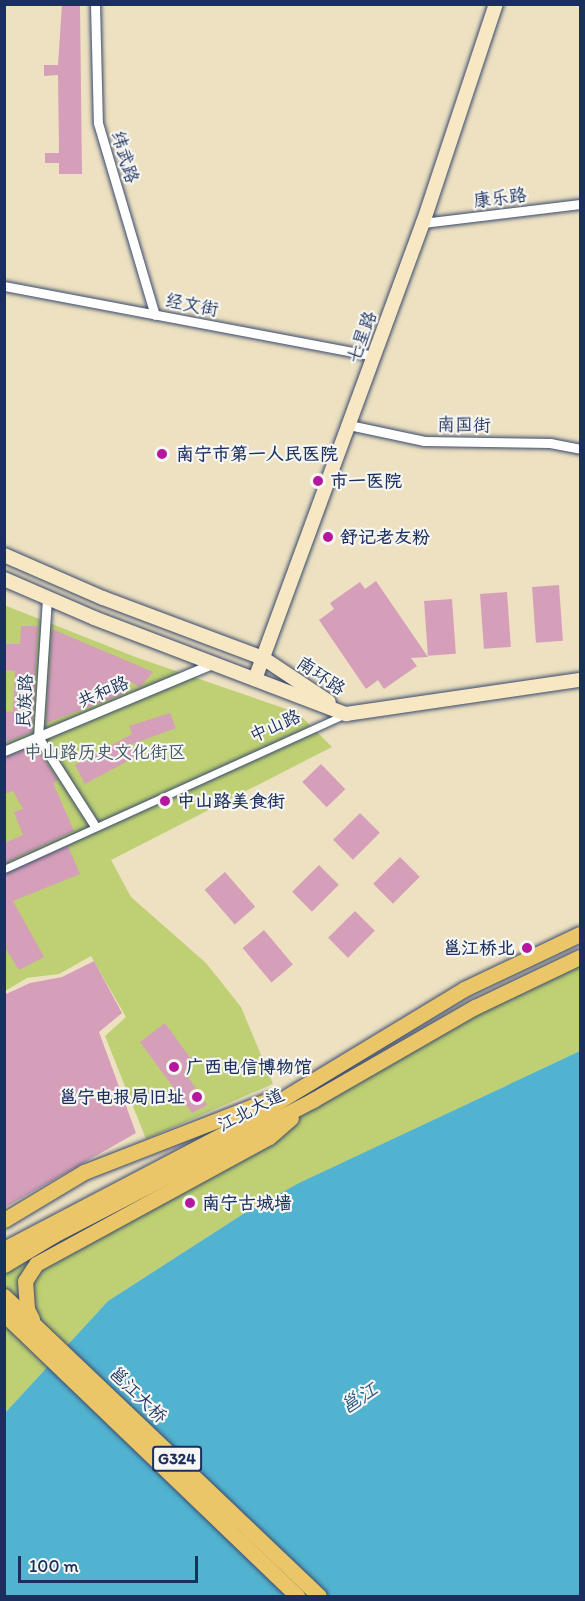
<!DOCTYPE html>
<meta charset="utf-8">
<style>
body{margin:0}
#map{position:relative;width:585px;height:1601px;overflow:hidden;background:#ede1c1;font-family:Itim,"LXGW WenKai TC",sans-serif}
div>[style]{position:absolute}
.green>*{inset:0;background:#bed073}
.water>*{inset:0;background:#52b3d1}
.building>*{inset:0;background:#d59fb9;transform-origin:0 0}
.roads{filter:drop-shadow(0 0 2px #3a4a6d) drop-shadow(0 0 2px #3a4a6d)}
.pedestrian>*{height:7px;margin:-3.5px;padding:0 3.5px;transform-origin:3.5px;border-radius:3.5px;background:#fff}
.minor>*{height:9px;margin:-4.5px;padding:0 4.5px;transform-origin:4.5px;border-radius:4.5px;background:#fff}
.secondary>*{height:14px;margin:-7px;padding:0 7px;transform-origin:7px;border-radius:7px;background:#f7e8c3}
.primary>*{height:15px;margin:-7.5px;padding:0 7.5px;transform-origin:7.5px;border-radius:7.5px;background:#eac669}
.dots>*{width:16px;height:16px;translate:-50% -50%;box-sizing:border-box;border:3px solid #f6f6f2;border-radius:50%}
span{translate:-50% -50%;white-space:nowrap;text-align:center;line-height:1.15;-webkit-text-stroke:4.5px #f6f6f2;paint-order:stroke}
.shield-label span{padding:2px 4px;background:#f6f6f2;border:2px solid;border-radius:4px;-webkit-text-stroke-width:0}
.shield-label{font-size:16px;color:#1b2f5e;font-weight:700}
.street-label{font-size:18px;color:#1b2f5e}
.poi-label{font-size:18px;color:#1b2f5e;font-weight:700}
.left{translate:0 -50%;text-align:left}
.right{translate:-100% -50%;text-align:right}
.park-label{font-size:18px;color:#445763}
.water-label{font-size:20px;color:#2c5780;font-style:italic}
.frame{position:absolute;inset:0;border:6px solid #1b2f5e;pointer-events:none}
.scale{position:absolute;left:18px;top:1556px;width:180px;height:27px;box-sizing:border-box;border:3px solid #1b2f5e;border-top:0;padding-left:8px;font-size:18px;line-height:21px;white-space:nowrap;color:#1b2f5e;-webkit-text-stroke:4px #f6f6f2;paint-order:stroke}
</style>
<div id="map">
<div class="green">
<div style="clip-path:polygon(4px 605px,138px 658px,298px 713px,332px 747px,111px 860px,131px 897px,206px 963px,241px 1007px,273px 1084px,146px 1139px,105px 1036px,126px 1017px,91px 956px,59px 974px,27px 978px,5px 991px)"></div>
<div style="clip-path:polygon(580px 957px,580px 1051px,300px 1183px,243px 1214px,108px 1301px,5px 1413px,5px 1265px)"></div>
</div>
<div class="water">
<div style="clip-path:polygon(580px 1051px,580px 1596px,5px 1596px,5px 1413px,108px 1301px,243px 1214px,299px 1183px)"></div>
</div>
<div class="building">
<div style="clip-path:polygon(62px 4px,80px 4px,82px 174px,59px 174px,59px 163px,45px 163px,45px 153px,59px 153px,58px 75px,44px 76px,44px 65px,58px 65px)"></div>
<div style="clip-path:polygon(376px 581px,428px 657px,411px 658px,417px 666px,384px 689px,378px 680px,366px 689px,319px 620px,334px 609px,330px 603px,360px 582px,365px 589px)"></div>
<div style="left:559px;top:585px;width:56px;height:27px;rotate:86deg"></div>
<div style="left:507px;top:592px;width:55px;height:27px;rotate:86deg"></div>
<div style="left:452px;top:599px;width:55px;height:28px;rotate:86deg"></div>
<div style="clip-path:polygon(21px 626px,38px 626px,32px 732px,4px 743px,4px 711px,13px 712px,15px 671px,4px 670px,4px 644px,20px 644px)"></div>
<div style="clip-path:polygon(52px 629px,153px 672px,140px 687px,115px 674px,123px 694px,46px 723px)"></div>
<div style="clip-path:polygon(170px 713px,176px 728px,130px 745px,137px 756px,85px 784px,75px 765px,132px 734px,129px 726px)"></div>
<div style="clip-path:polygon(35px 745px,58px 780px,53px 783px,74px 831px,4px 863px,4px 843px,23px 835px,14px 812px,23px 809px,13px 791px,4px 794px,4px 758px)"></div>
<div style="left:321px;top:764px;width:35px;height:26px;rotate:46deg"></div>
<div style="left:360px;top:813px;width:28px;height:38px;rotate:45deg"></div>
<div style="clip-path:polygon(68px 846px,80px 874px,13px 901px,44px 957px,19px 970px,4px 946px,4px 874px)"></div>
<div style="left:400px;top:857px;width:28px;height:38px;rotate:45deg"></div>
<div style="left:319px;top:865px;width:28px;height:38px;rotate:45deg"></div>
<div style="left:225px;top:872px;width:46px;height:27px;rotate:49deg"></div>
<div style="left:355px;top:911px;width:28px;height:38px;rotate:45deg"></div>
<div style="left:264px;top:930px;width:45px;height:28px;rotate:50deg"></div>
<div style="clip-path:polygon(94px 961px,122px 1013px,99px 1032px,136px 1133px,4px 1208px,4px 995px,30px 983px,62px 977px)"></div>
<div style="clip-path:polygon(165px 1023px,194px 1063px,184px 1071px,207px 1105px,192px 1113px,140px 1042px)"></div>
</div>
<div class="roads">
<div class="pedestrian">
<div style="left:4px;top:869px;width:372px;rotate:-24.4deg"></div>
</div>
<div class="minor">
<div style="left:95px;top:4px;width:119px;rotate:88.6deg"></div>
<div style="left:98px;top:123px;width:200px;rotate:73.5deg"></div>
<div style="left:423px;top:223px;width:158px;rotate:-6.9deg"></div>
<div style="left:4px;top:286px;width:377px;rotate:10.7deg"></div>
<div style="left:349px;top:425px;width:77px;rotate:12deg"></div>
<div style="left:424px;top:441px;width:126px;rotate:0.9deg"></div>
<div style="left:550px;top:443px;width:31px;rotate:11deg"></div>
<div style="left:47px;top:598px;width:139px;rotate:93.7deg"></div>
<div style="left:38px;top:737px;width:106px;rotate:57.4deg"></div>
<div style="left:4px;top:751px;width:228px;rotate:-22.7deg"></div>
</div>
<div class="secondary">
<div style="left:4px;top:555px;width:108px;rotate:23.5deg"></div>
<div style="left:103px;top:598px;width:171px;rotate:20.6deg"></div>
<div style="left:263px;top:658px;width:79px;rotate:33.7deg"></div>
<div style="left:4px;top:579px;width:98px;rotate:23.4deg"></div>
<div style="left:94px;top:618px;width:270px;rotate:20.9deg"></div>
<div style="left:346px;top:714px;width:236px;rotate:-8.3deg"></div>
<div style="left:255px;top:679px;width:486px;rotate:-69.8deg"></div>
<div style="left:423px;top:223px;width:231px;rotate:-71.6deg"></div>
</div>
<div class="primary">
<div style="left:4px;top:1220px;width:93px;rotate:-31deg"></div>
<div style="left:84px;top:1172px;width:199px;rotate:-21.3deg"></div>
<div style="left:4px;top:1249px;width:264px;rotate:-27.7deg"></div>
<div style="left:238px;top:1126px;width:264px;rotate:-31.2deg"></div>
<div style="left:464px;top:989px;width:128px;rotate:-25.4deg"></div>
<div style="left:4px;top:1265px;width:58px;rotate:-31deg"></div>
<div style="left:54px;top:1235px;width:292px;rotate:-27.5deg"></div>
<div style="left:313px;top:1100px;width:187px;rotate:-29.9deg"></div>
<div style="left:475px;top:1007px;width:116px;rotate:-25.5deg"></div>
<div style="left:4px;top:1296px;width:435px;rotate:43.6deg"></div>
<div style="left:4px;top:1314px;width:407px;rotate:43.9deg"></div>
<div style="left:32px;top:1319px;width:11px;rotate:-117deg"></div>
<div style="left:27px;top:1309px;width:28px;rotate:-94deg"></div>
<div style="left:25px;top:1281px;width:20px;rotate:-57deg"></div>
<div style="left:36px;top:1264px;width:265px;rotate:-28.6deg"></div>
<div style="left:269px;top:1137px;width:29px;rotate:-41deg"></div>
</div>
</div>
<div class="dots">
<div style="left:162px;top:454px;background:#b5179e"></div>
<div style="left:318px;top:481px;background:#b5179e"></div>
<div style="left:328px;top:537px;background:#b5179e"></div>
<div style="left:165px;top:801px;background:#b5179e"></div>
<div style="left:527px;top:948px;background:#b5179e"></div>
<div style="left:174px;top:1067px;background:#b5179e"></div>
<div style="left:197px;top:1097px;background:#b5179e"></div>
<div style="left:190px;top:1203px;background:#b5179e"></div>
</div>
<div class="shield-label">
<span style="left:177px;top:1459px">G324</span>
</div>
<div class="street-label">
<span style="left:125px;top:157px;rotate:73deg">纬武路</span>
<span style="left:500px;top:198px;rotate:-7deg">康乐路</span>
<span style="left:192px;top:305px;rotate:11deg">经文街</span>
<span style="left:362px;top:337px;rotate:-70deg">七星路</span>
<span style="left:464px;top:425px;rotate:1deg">南国街</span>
<span style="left:321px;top:676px;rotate:34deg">南环路</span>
<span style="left:103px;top:692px;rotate:-23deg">共和路</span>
<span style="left:25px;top:701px;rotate:-87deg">民族路</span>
<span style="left:275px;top:726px;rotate:-24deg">中山路</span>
<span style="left:251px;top:1110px;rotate:-27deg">江北大道</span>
<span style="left:138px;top:1395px;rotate:44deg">邕江大桥</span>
</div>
<div class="poi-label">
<span class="left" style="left:176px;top:454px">南宁市第一人民医院</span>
<span class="left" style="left:330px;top:481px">市一医院</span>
<span class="left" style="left:340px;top:537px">舒记老友粉</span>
<span class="left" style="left:177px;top:801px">中山路美食街</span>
<span class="right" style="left:515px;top:948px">邕江桥北</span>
<span class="left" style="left:186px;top:1067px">广西电信博物馆</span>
<span class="right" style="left:185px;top:1097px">邕宁电报局旧址</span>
<span class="left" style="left:202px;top:1203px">南宁古城墙</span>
</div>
<div class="park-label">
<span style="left:105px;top:752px">中山路历史文化街区</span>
</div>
<div class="water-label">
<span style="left:359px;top:1398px;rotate:-33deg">邕江</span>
</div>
<div class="frame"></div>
<div class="scale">100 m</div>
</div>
